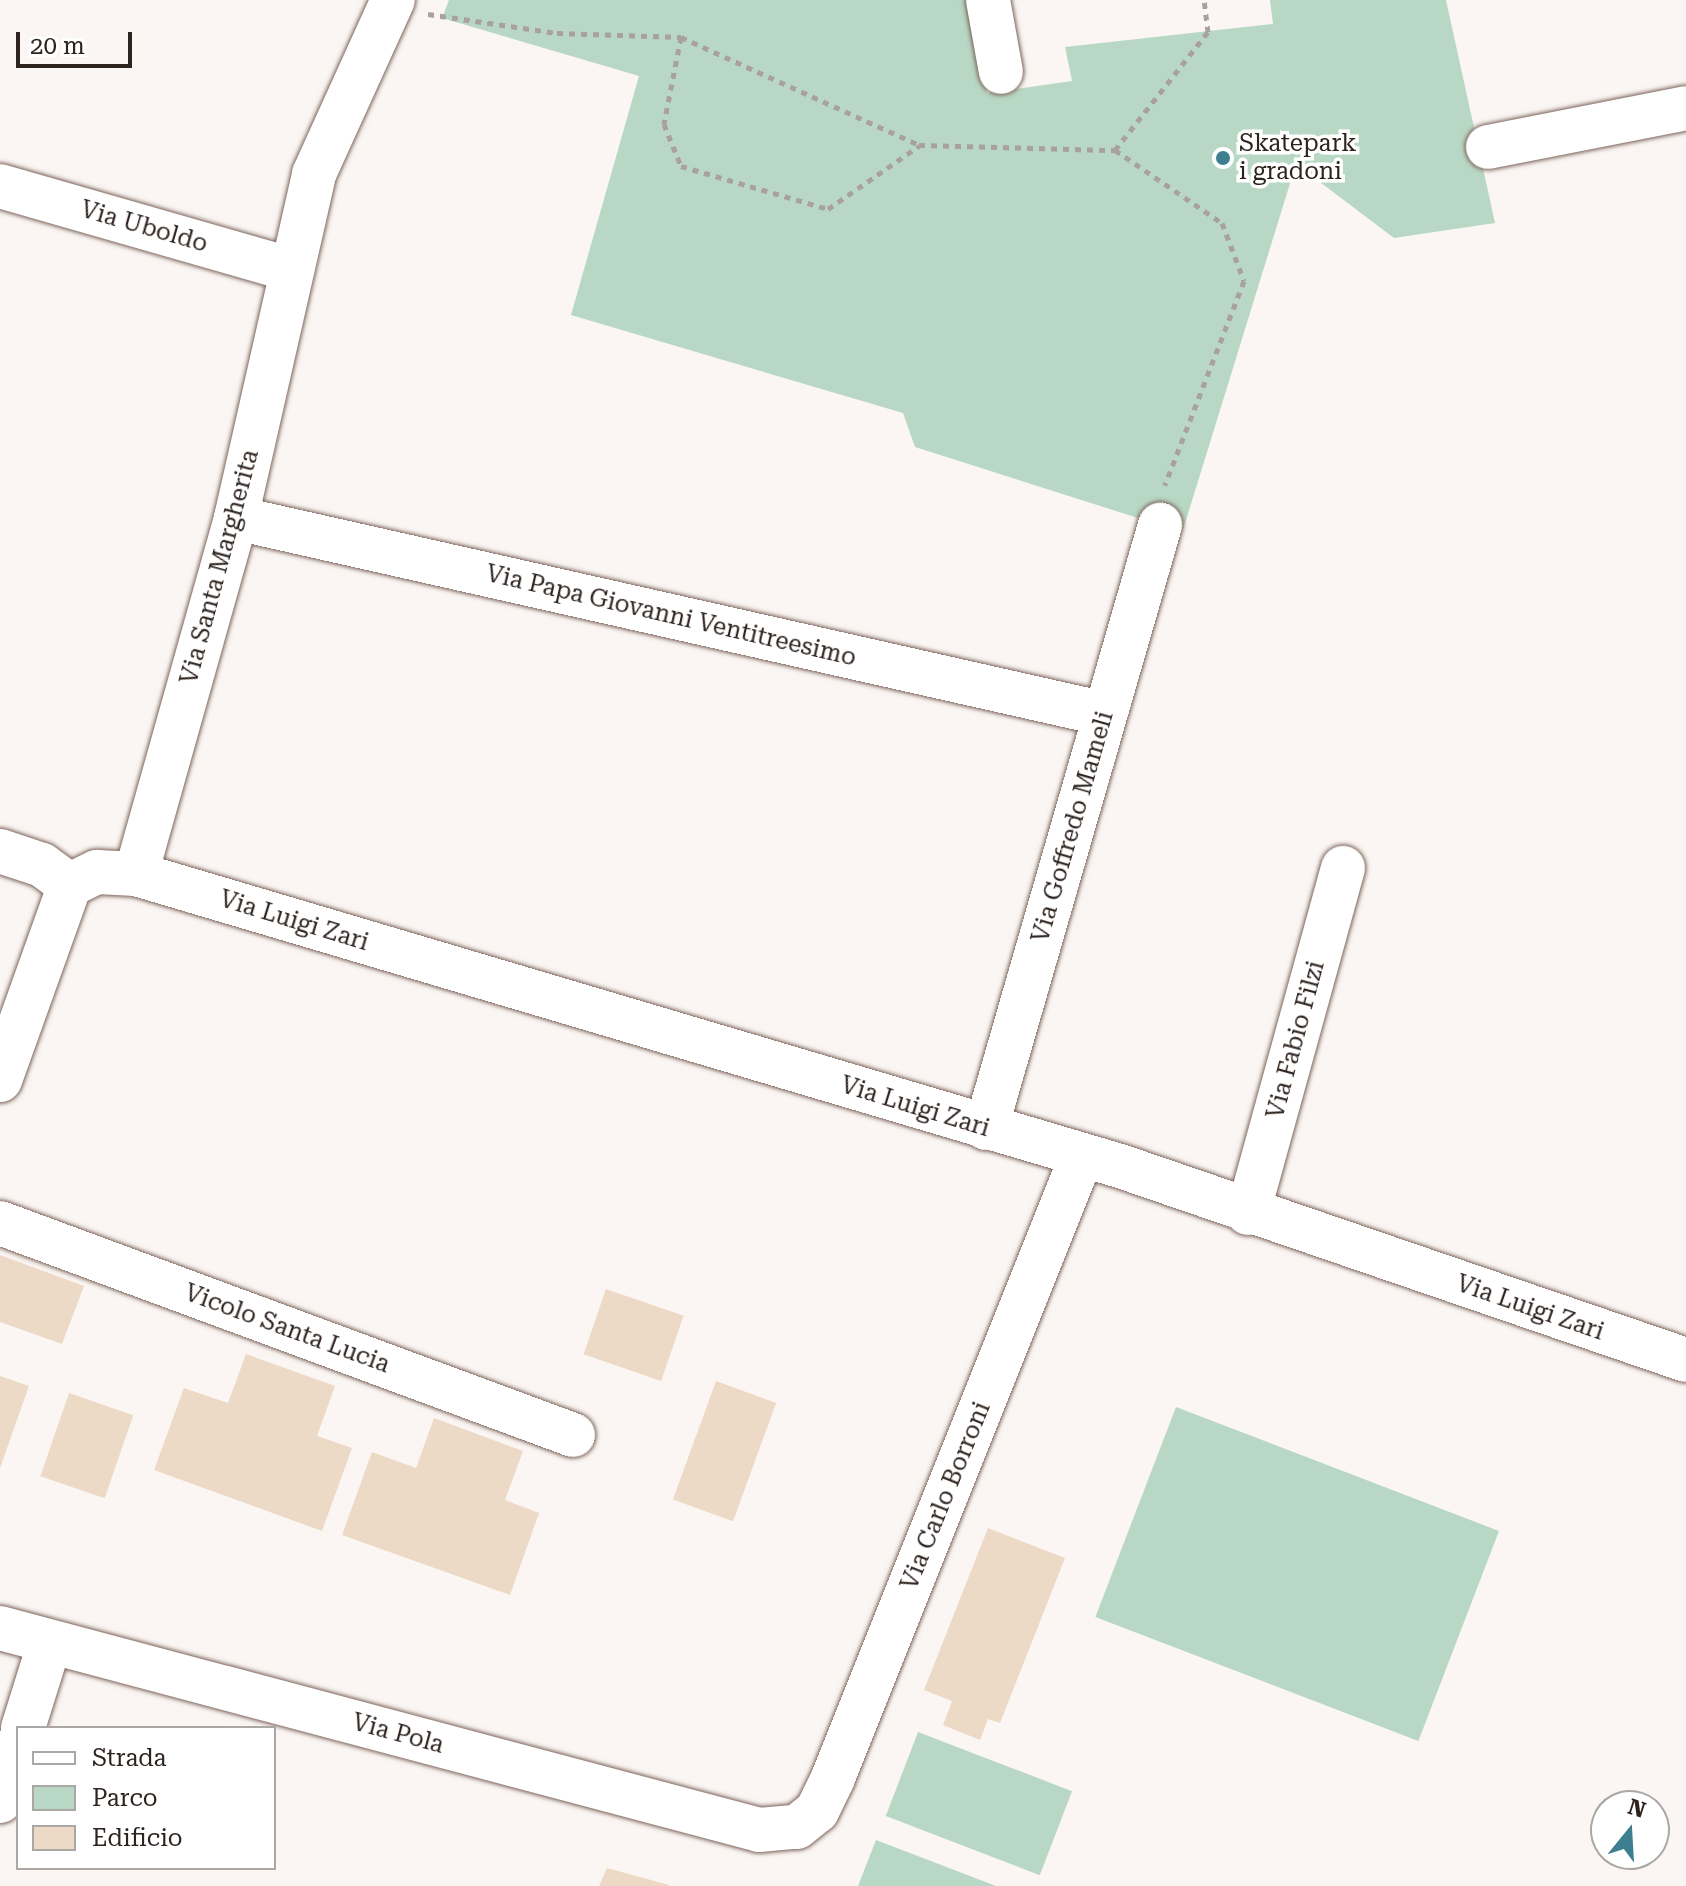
<!DOCTYPE html>
<style>
body{margin:0}
#map{position:relative;width:1686px;height:1886px;overflow:hidden;background:#fbf6f3;font-family:"Roboto Serif",serif}
div>[style]{position:absolute}
.green>*{inset:0;background:#b8d8c5;transform-origin:0 0}
.building>*{inset:0;background:#eddac6;transform-origin:0 0}
.path>*{height:5px;margin-top:-2.5px;transform-origin:0;background:repeating-linear-gradient(90deg,#a8a19e 0 6px,transparent 0 12px)}
.roads{filter:drop-shadow(0 0 2px #7c655b) drop-shadow(0 0 2px #7c655b)}
.minor>*{height:44px;margin:-22px;padding:0 22px;transform-origin:22px;border-radius:22px;background:#fff}
.dots>*{width:22px;height:22px;translate:-50% -50%;box-sizing:border-box;border:4px solid #fff;border-radius:50%}
span{translate:-50% -50%;white-space:nowrap;text-align:center;line-height:1.15;-webkit-text-stroke:7px #fff;paint-order:stroke}
.poi-label{font-size:24px;color:#2d231f}
.left{translate:0 -50%;text-align:left}
.street-label{font-size:24px;color:#2d231f}
.legend{position:absolute;left:16px;top:1726px;width:260px;height:144px;box-sizing:border-box;background:#fff;border:2px solid #aba7a5;margin:0;padding:10px 14px;list-style:none;font-size:24px;color:#2d231f}
.legend li{display:flex;align-items:center;gap:16px;height:40px}
.legend b{width:40px;border:2px solid #aba7a5}
.north{position:absolute;left:1590px;top:1790px;width:80px;height:80px;box-sizing:border-box;background:#fff;border:2px solid #aba7a5;border-radius:50%;rotate:18deg;font-size:22px;font-weight:700;line-height:32px;text-align:center;color:#2d231f}
.north::after{content:'';display:block;margin:auto;width:28px;height:36px;background:#3d7f91;clip-path:polygon(50% 0,100% 100%,50% 72%,0 100%)}
.scale{position:absolute;left:16px;top:32px;width:116px;height:36px;box-sizing:border-box;border:4px solid #2d231f;border-top:0;padding-left:10px;font-size:24px;line-height:28px;white-space:nowrap;color:#2d231f;-webkit-text-stroke:6px #fff;paint-order:stroke}
</style>
<div id="map">
<div class="green">
<div style="clip-path:polygon(449px 0,969px 0,987px 93px,1072px 81px,1065px 47px,1273px 24px,1270px 0,1446px 0,1495px 223px,1394px 238px,1296px 164px,1183px 530px,1160px 525px,915px 447px,903px 413px,571px 315px,639px 76px,442px 18px)"></div>
<div style="left:1176px;top:1407px;width:346px;height:225px;rotate:21deg"></div>
<div style="left:918px;top:1732px;width:165px;height:90px;rotate:21deg"></div>
<div style="clip-path:polygon(876px 1840px,996px 1886px,858px 1886px)"></div>
</div>
<div class="building">
<div style="clip-path:polygon(0 1255px,84px 1286px,62px 1344px,0 1322px)"></div>
<div style="left:606px;top:1289px;width:82px;height:69px;rotate:19deg"></div>
<div style="clip-path:polygon(246px 1354px,335px 1386px,317px 1436px,352px 1448px,322px 1531px,154px 1470px,184px 1388px,228px 1403px)"></div>
<div style="clip-path:polygon(0 1376px,29px 1386px,0 1468px)"></div>
<div style="left:716px;top:1381px;width:64px;height:126px;rotate:20deg"></div>
<div style="left:69px;top:1393px;width:68px;height:88px;rotate:19deg"></div>
<div style="clip-path:polygon(434px 1418px,523px 1451px,505px 1500px,539px 1513px,510px 1595px,342px 1535px,372px 1452px,416px 1468px)"></div>
<div style="clip-path:polygon(988px 1528px,1065px 1558px,1000px 1723px,988px 1719px,980px 1740px,943px 1725px,952px 1701px,924px 1690px)"></div>
<div style="clip-path:polygon(607px 1868px,669px 1885px,669px 1886px,599px 1886px)"></div>
</div>
<div class="path">
<div style="left:428px;top:14px;width:130px;rotate:8.4deg"></div>
<div style="left:557px;top:33px;width:124px;rotate:1.8deg"></div>
<div style="left:681px;top:37px;width:261px;rotate:24.4deg"></div>
<div style="left:919px;top:145px;width:196px;rotate:1.5deg"></div>
<div style="left:1115px;top:150px;width:130px;rotate:34.3deg"></div>
<div style="left:1222px;top:223px;width:62px;rotate:69.2deg"></div>
<div style="left:1244px;top:281px;width:219px;rotate:111.2deg"></div>
<div style="left:681px;top:37px;width:89px;rotate:101.1deg"></div>
<div style="left:664px;top:124px;width:45px;rotate:68deg"></div>
<div style="left:681px;top:166px;width:153px;rotate:16.3deg"></div>
<div style="left:828px;top:209px;width:111px;rotate:-34.7deg"></div>
<div style="left:1115px;top:150px;width:150px;rotate:-51.8deg"></div>
<div style="left:1208px;top:32px;width:32px;rotate:-97deg"></div>
</div>
<div class="roads">
<div class="minor">
<div style="left:988px;top:0;width:73px;rotate:79.8deg"></div>
<div style="left:1488px;top:147px;width:202px;rotate:-11.1deg"></div>
<div style="left:0;top:186px;width:301px;rotate:16deg"></div>
<div style="left:236px;top:518px;width:891px;rotate:12.71deg"></div>
<div style="left:0;top:851px;width:44px;rotate:18.4deg"></div>
<div style="left:42px;top:865px;width:34px;rotate:36deg"></div>
<div style="left:136px;top:874px;width:370px;rotate:-74.3deg"></div>
<div style="left:236px;top:518px;width:353px;rotate:-77.2deg"></div>
<div style="left:314px;top:174px;width:191px;rotate:-65.6deg"></div>
<div style="left:0;top:1080px;width:207px;rotate:-70.3deg"></div>
<div style="left:70px;top:885px;width:30px;rotate:-26deg"></div>
<div style="left:97px;top:872px;width:39px;rotate:3deg"></div>
<div style="left:136px;top:874px;width:1026px;rotate:16.53deg"></div>
<div style="left:1120px;top:1166px;width:598px;rotate:18.92deg"></div>
<div style="left:986px;top:1128px;width:628px;rotate:-73.9deg"></div>
<div style="left:1248px;top:1213px;width:358px;rotate:-74.6deg"></div>
<div style="left:0;top:1223px;width:611px;rotate:20.3deg"></div>
<div style="left:0;top:1628px;width:785px;rotate:14.9deg"></div>
<div style="left:759px;top:1830px;width:38px;rotate:-5deg"></div>
<div style="left:797px;top:1827px;width:26px;rotate:-39deg"></div>
<div style="left:817px;top:1811px;width:37px;rotate:-64deg"></div>
<div style="left:833px;top:1778px;width:671px;rotate:-68.21deg"></div>
<div style="left:23px;top:1728px;width:90px;rotate:-72.6deg"></div>
<div style="left:0;top:1801px;width:60px;rotate:-72.5deg"></div>
</div>
</div>
<div class="dots">
<div style="left:1223px;top:158px;background:#3d7f91"></div>
</div>
<div class="poi-label">
<span class="left" style="left:1239px;top:158px">Skatepark<br>i gradoni</span>
</div>
<div class="street-label">
<span style="left:144px;top:227px;rotate:16deg">Via Uboldo</span>
<span style="left:220px;top:567px;rotate:-75deg">Via Santa Margherita</span>
<span style="left:671px;top:616px;rotate:13deg">Via Papa Giovanni Ventitreesimo</span>
<span style="left:1073px;top:827px;rotate:-74deg">Via Goffredo Mameli</span>
<span style="left:294px;top:921px;rotate:17deg">Via Luigi Zari</span>
<span style="left:1296px;top:1040px;rotate:-75deg">Via Fabio Filzi</span>
<span style="left:915px;top:1107px;rotate:17deg">Via Luigi Zari</span>
<span style="left:1530px;top:1308px;rotate:19deg">Via Luigi Zari</span>
<span style="left:287px;top:1329px;rotate:20deg">Vicolo Santa Lucia</span>
<span style="left:946px;top:1496px;rotate:-68deg">Via Carlo Borroni</span>
<span style="left:398px;top:1734px;rotate:15deg">Via Pola</span>
</div>
<ul class="legend">
<li><b style="height:10px;background:#fff"></b>Strada</li>
<li><b style="height:22px;background:#b8d8c5"></b>Parco</li>
<li><b style="height:22px;background:#eddac6"></b>Edificio</li>
</ul>
<div class="north">N</div>
<div class="scale">20 m</div>
</div>
